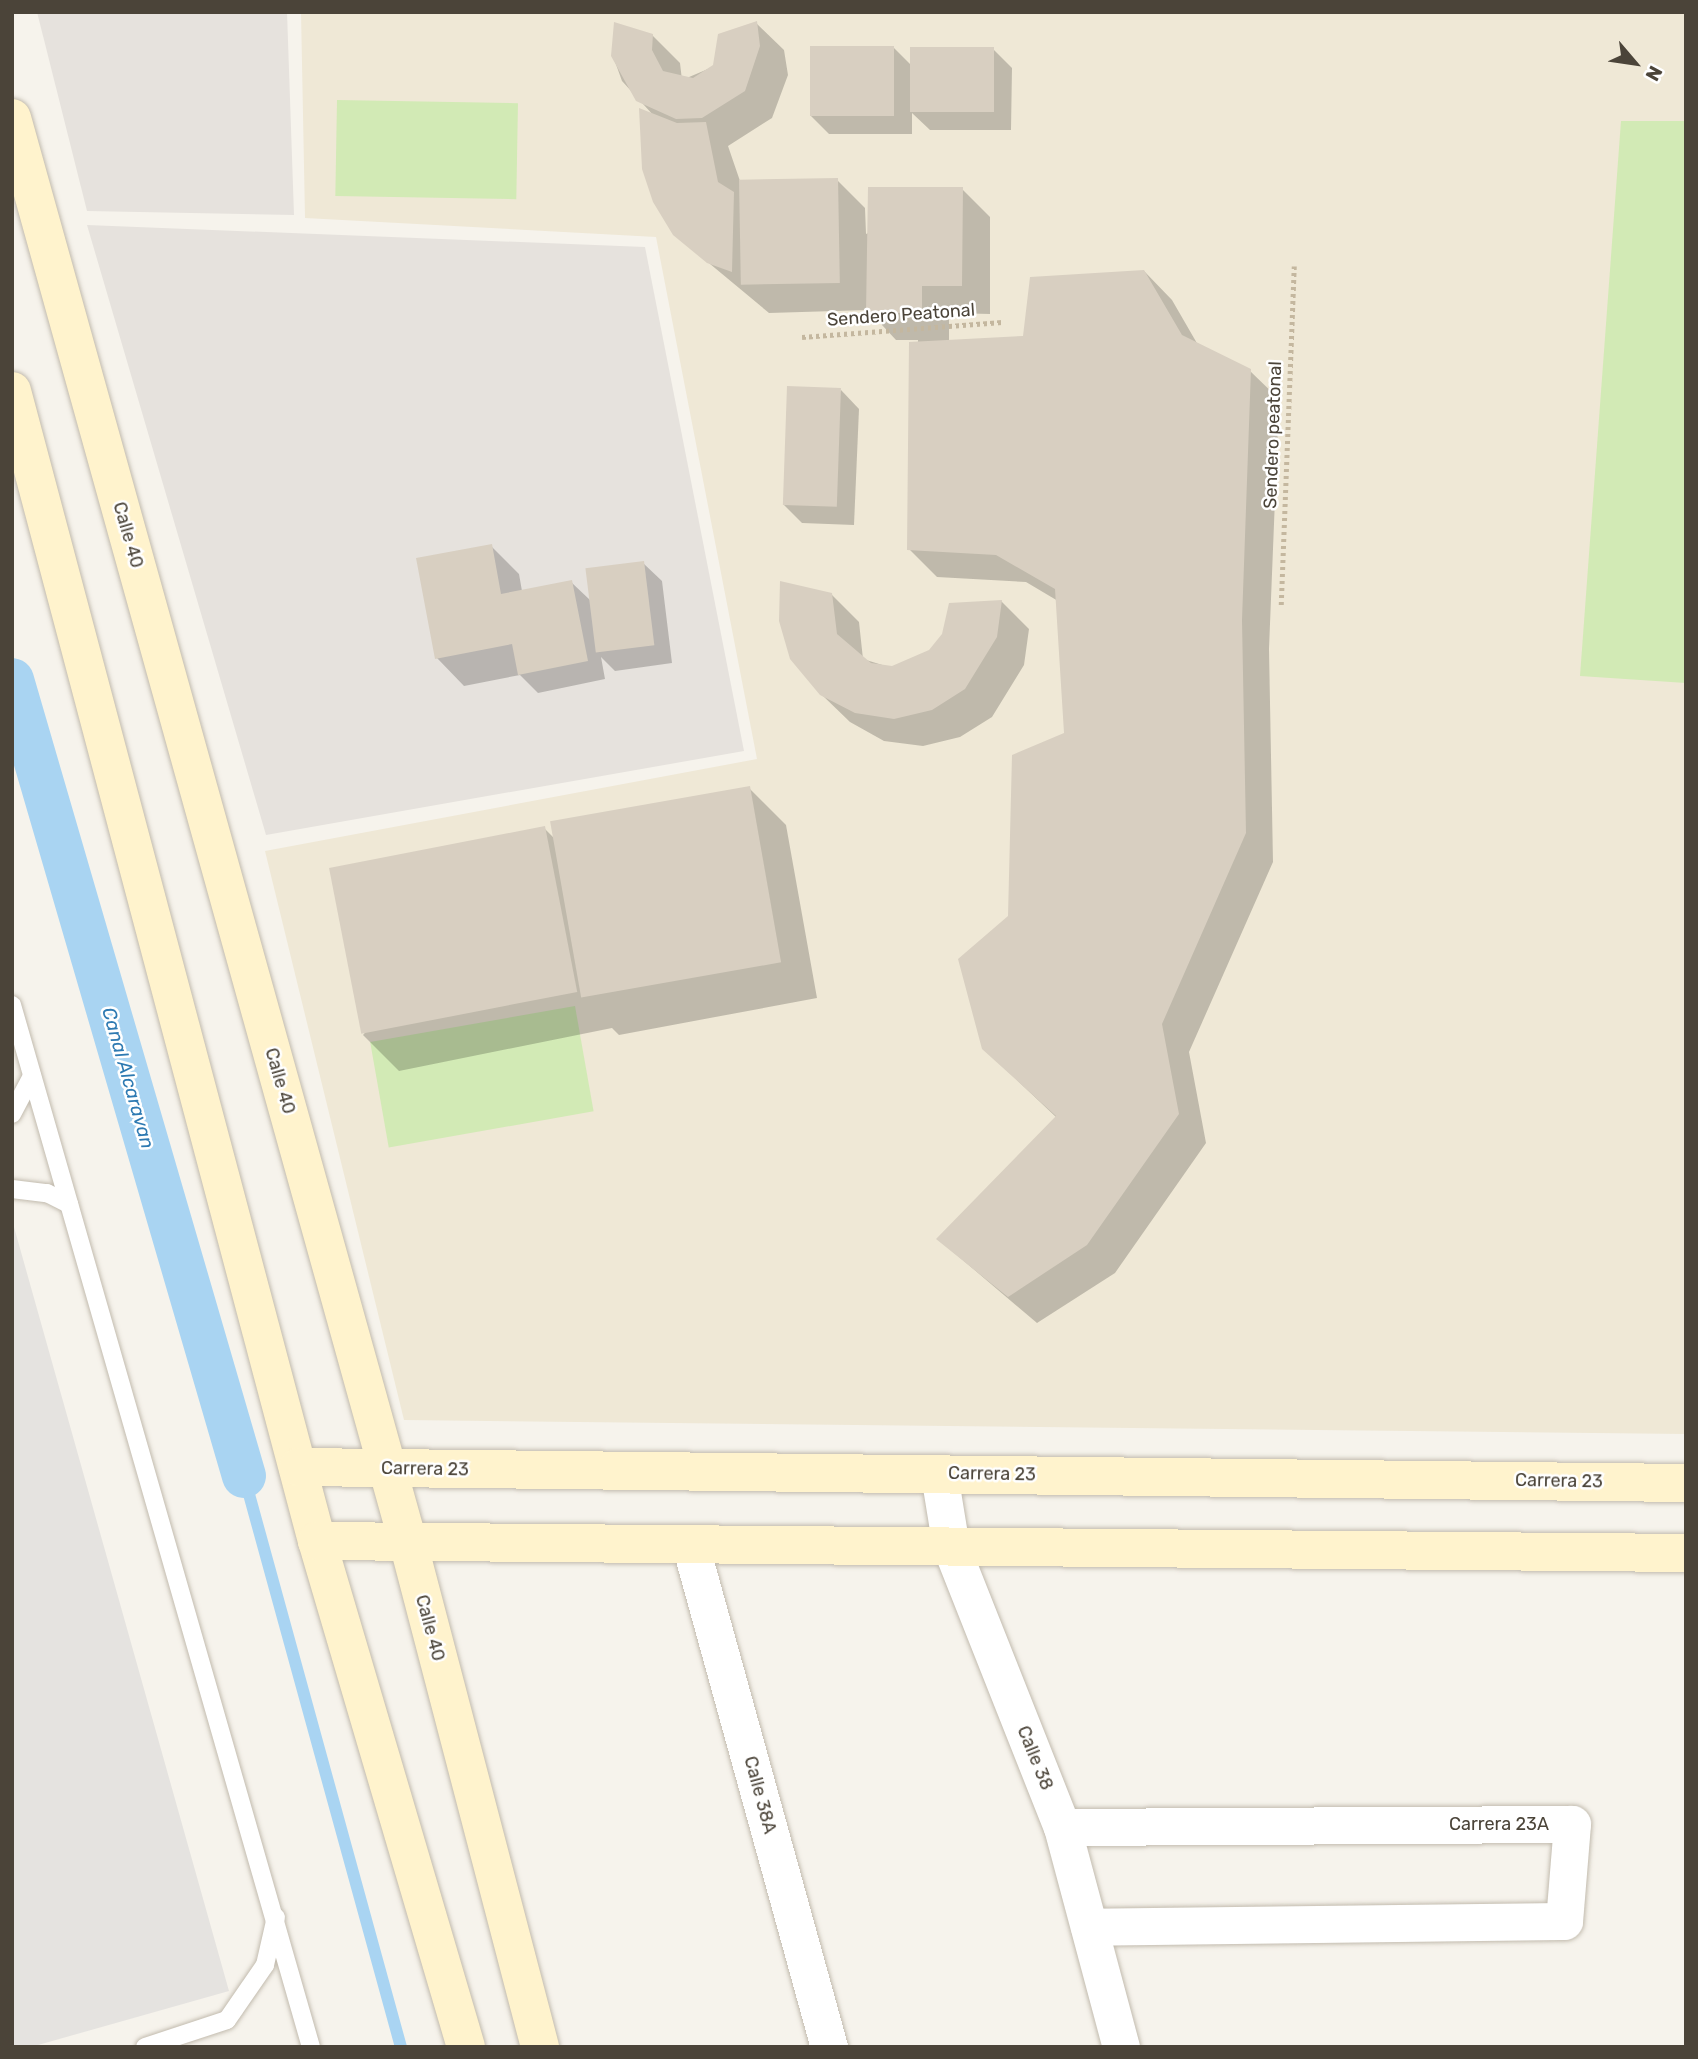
<!DOCTYPE html>
<style>
body{margin:0}
#map{position:relative;width:1698px;height:2059px;overflow:hidden;background:#f6f3ec;font-family:Rubik,sans-serif}
div>[style]{position:absolute}
.industrial>*{inset:0;background:#e6e2dd}
.education>*{inset:0;background:#efe8d6}
.green>*{inset:0;background:#d2eab5;transform-origin:0 0}
.parking>*{inset:0;background:#e5e3e0}
.shadow>*{inset:0;background:#0003}
.stream>*{height:12px;margin:-6px;padding:0 6px;transform-origin:6px;border-radius:6px;background:#a9d4f2}
.canal>*{height:44px;margin:-22px;padding:0 22px;transform-origin:22px;border-radius:22px;background:#a9d4f2}
.building>*{inset:0;background:#d8cfc1;transform-origin:0 0}
.path>*{height:4.5px;margin-top:-2.25px;transform-origin:0;background:repeating-linear-gradient(90deg,#c4b79f 0 3.5px,transparent 0 7px)}
.roads{filter:drop-shadow(0 0 2px #c2bbae) drop-shadow(0 0 2px #c2bbae)}
.lane>*{height:18px;margin:-9px;padding:0 9px;transform-origin:9px;border-radius:9px;background:#fff}
.street>*{height:37px;margin:-18.5px;padding:0 18.5px;transform-origin:18.5px;border-radius:18.5px;background:#fff}
.secondary>*{height:38px;margin:-19px;padding:0 19px;transform-origin:19px;border-radius:19px;background:#fff3cd}
span{translate:-50% -50%;white-space:nowrap;text-align:center;line-height:1.15;-webkit-text-stroke:5px #fff;paint-order:stroke}
.street-label{font-size:18px;color:#4b4439}
.water-label{font-size:19px;color:#2e7ab2;font-style:italic}
.frame{position:absolute;inset:0;border:14px solid #4b4439;pointer-events:none}
.north{position:absolute;left:1600px;top:28px;width:70px;height:70px;-webkit-text-stroke:5px #fff;paint-order:stroke;rotate:119deg;font-size:19px;font-weight:700;line-height:28px;text-align:center;color:#4b4439}
.north::after{content:'';display:block;margin:auto;width:24px;height:32px;background:#4b4439;clip-path:polygon(50% 0,100% 100%,50% 72%,0 100%)}
</style>
<div id="map">
<div class="industrial">
<div style="clip-path:polygon(37px 12px,287px 12px,294px 215px,87px 211px)"></div>
<div style="clip-path:polygon(87px 225px,645px 247px,744px 751px,266px 835px)"></div>
</div>
<div class="education">
<div style="clip-path:polygon(301px 12px,1686px 12px,1686px 1434px,404px 1420px,265px 851px,757px 759px,656px 237px,305px 218px)"></div>
</div>
<div class="green">
<div style="left:337px;top:100px;width:181px;height:96px;rotate:1deg"></div>
<div style="clip-path:polygon(1621px 121px,1686px 121px,1686px 683px,1580px 676px)"></div>
<div style="left:575px;top:1006px;width:107px;height:208px;rotate:80deg"></div>
</div>
<div class="parking">
<div style="clip-path:polygon(12px 1220px,229px 1991px,31px 2047px,12px 2047px)"></div>
</div>
<div class="shadow">
<div style="clip-path:polygon(756px 23px,784px 50px,788px 75px,772px 118px,728px 146px,740px 181px,837px 180px,865px 208px,866px 234px,962px 189px,990px 217px,990px 314px,949px 313px,949px 341px,1024px 337px,1144px 271px,1172px 300px,1198px 345px,1250px 371px,1279px 399px,1269px 649px,1273px 862px,1189px 1052px,1206px 1143px,1115px 1273px,1037px 1323px,938px 1239px,1057px 1118px,983px 1048px,1009px 917px,1066px 734px,1058px 601px,1026px 582px,937px 577px,909px 549px,918px 340px,896px 340px,868px 310px,769px 313px,674px 234px,654px 116px,622px 81px,613px 56px,652px 35px,680px 63px,682px 80px,715px 66px)"></div>
<div style="clip-path:polygon(893px 47px,911px 65px,993px 49px,1012px 68px,1011px 130px,930px 130px,912px 113px,912px 134px,829px 134px,810px 115px)"></div>
<div style="clip-path:polygon(841px 390px,859px 409px,854px 525px,802px 523px,783px 504px)"></div>
<div style="clip-path:polygon(491px 546px,519px 574px,522px 591px,571px 582px,590px 600px,643px 563px,662px 581px,672px 663px,615px 671px,601px 657px,605px 679px,538px 693px,520px 675px,464px 686px,437px 658px)"></div>
<div style="clip-path:polygon(831px 594px,859px 622px,863px 659px,892px 668px,930px 652px,1001px 601px,1029px 629px,1024px 665px,992px 717px,960px 737px,923px 746px,884px 741px,850px 722px,821px 694px)"></div>
<div style="clip-path:polygon(749px 788px,786px 825px,817px 998px,619px 1035px,612px 1028px,399px 1071px,363px 1035px,544px 828px,554px 838px)"></div>
</div>
<div class="stream">
<div style="left:244px;top:1476px;width:592px;rotate:74.63deg"></div>
</div>
<div class="canal">
<div style="left:12px;top:680px;width:829px;rotate:73.75deg"></div>
</div>
<div class="building">
<div style="clip-path:polygon(757px 21px,760px 46px,745px 91px,702px 118px,676px 119px,636px 101px,611px 56px,614px 22px,653px 34px,652px 50px,663px 71px,693px 78px,713px 65px,718px 34px)"></div>
<div style="left:810px;top:46px;width:84px;height:70px"></div>
<div style="left:910px;top:47px;width:84px;height:65px"></div>
<div style="clip-path:polygon(639px 108px,677px 123px,706px 122px,718px 182px,734px 192px,732px 272px,707px 263px,673px 235px,653px 202px,642px 169px)"></div>
<div style="left:838px;top:178px;width:105px;height:99px;rotate:89deg"></div>
<div style="clip-path:polygon(868px 187px,963px 187px,962px 286px,922px 286px,922px 313px,866px 313px)"></div>
<div style="clip-path:polygon(1144px 270px,1182px 335px,1251px 369px,1242px 620px,1246px 833px,1162px 1024px,1179px 1114px,1087px 1245px,1008px 1297px,936px 1239px,1056px 1116px,982px 1049px,958px 959px,1008px 916px,1012px 755px,1064px 733px,1055px 589px,996px 555px,907px 550px,909px 342px,1023px 336px,1030px 277px)"></div>
<div style="left:787px;top:386px;width:54px;height:119px;rotate:2deg"></div>
<div style="clip-path:polygon(492px 544px,501px 594px,572px 580px,588px 661px,518px 675px,512px 644px,435px 659px,416px 558px)"></div>
<div style="left:644px;top:561px;width:85px;height:59px;rotate:83deg"></div>
<div style="clip-path:polygon(780px 581px,832px 593px,837px 634px,871px 663px,892px 666px,929px 650px,942px 634px,949px 603px,1002px 600px,997px 637px,965px 689px,932px 710px,894px 719px,855px 713px,820px 695px,790px 659px,779px 621px)"></div>
<div style="left:750px;top:786px;width:179px;height:203px;rotate:80deg"></div>
<div style="left:545px;top:826px;width:169px;height:220px;rotate:79deg"></div>
</div>
<div class="path">
<div style="left:802px;top:337px;width:201px;rotate:-4.3deg"></div>
<div style="left:1281px;top:605px;width:339px;rotate:-87.8deg"></div>
</div>
<div class="roads">
<div class="lane">
<div style="left:12px;top:1005px;width:1084px;rotate:73.99deg"></div>
<div style="left:12px;top:1114px;width:43px;rotate:-62.2deg"></div>
<div style="left:12px;top:1189px;width:35px;rotate:7deg"></div>
<div style="left:47px;top:1193px;width:25px;rotate:27deg"></div>
<div style="left:145px;top:2047px;width:86px;rotate:-18.2deg"></div>
<div style="left:227px;top:2020px;width:67px;rotate:-55.4deg"></div>
<div style="left:265px;top:1965px;width:49px;rotate:-77.1deg"></div>
</div>
<div class="street">
<div style="left:939px;top:1474px;width:74px;rotate:80.7deg"></div>
<div style="left:951px;top:1547px;width:301px;rotate:68.4deg"></div>
<div style="left:1062px;top:1827px;width:228px;rotate:75deg"></div>
<div style="left:690px;top:1544px;width:522px;rotate:74.55deg"></div>
<div style="left:1062px;top:1827px;width:510px;rotate:-0.34deg"></div>
<div style="left:1572px;top:1824px;width:97px;rotate:94.7deg"></div>
<div style="left:1564px;top:1921px;width:475px;rotate:179.3deg"></div>
</div>
<div class="secondary">
<div style="left:12px;top:118px;width:1478px;rotate:74.46deg"></div>
<div style="left:408px;top:1542px;width:522px;rotate:75.35deg"></div>
<div style="left:12px;top:391px;width:1190px;rotate:75.15deg"></div>
<div style="left:317px;top:1541px;width:527px;rotate:73.59deg"></div>
<div style="left:298px;top:1467px;width:1388px;rotate:0.66deg"></div>
<div style="left:317px;top:1541px;width:1369px;rotate:0.5deg"></div>
</div>
</div>
<div class="street-label">
<span style="left:901px;top:315px;rotate:-4deg">Sendero Peatonal</span>
<span style="left:1273px;top:435px;rotate:-88deg">Sendero peatonal</span>
<span style="left:128px;top:535px;rotate:74deg">Calle 40</span>
<span style="left:280px;top:1081px;rotate:74deg">Calle 40</span>
<span style="left:425px;top:1469px;rotate:1deg">Carrera 23</span>
<span style="left:992px;top:1474px;rotate:1deg">Carrera 23</span>
<span style="left:1559px;top:1481px;rotate:1deg">Carrera 23</span>
<span style="left:430px;top:1628px;rotate:75deg">Calle 40</span>
<span style="left:1035px;top:1758px;rotate:68deg">Calle 38</span>
<span style="left:760px;top:1795px;rotate:75deg">Calle 38A</span>
<span style="left:1499px;top:1824px">Carrera 23A</span>
</div>
<div class="water-label">
<span style="left:128px;top:1078px;rotate:74deg">Canal Alcaravan</span>
</div>
<div class="frame"></div>
<div class="north">N</div>
</div>
